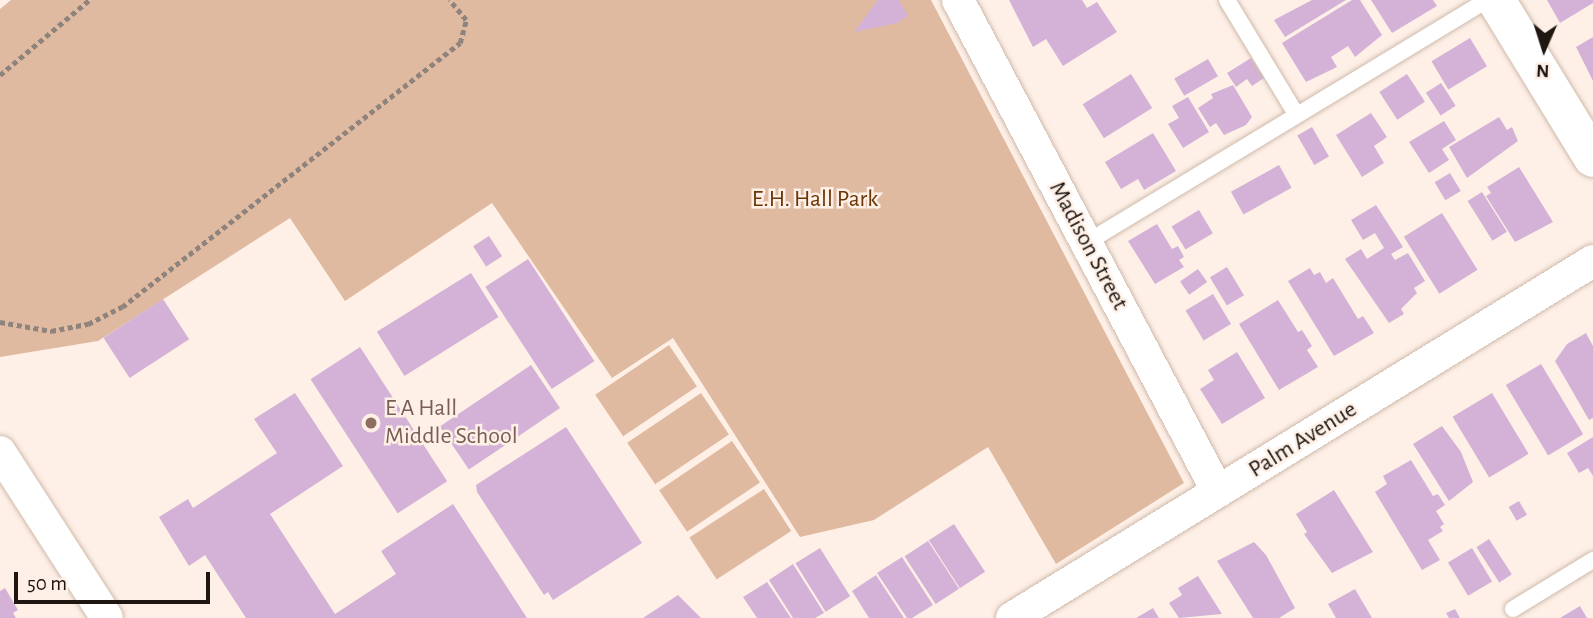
<!DOCTYPE html>
<style>
body{margin:0}
#map{position:relative;width:1593px;height:618px;overflow:hidden;background:#fef0e7;font-family:"Alegreya Sans",sans-serif}
div>[style]{position:absolute}
.green>*{inset:0;background:#dfbaa1;transform-origin:0 0}
.building>*{inset:0;background:#d4b2d7;transform-origin:0 0}
.path>*{height:4.5px;margin-top:-2.25px;transform-origin:0;background:repeating-linear-gradient(90deg,#8f847d 0 5px,transparent 0 8.5px)}
.roads{filter:drop-shadow(0 0 2px #cfbaab) drop-shadow(0 0 2px #cfbaab)}
.service>*{height:16px;margin:-8px;padding:0 8px;transform-origin:8px;border-radius:8px;background:#fff}
.minor>*{height:32px;margin:-16px;padding:0 16px;transform-origin:16px;border-radius:16px;background:#fff}
.tertiary>*{height:38px;margin:-19px;padding:0 19px;transform-origin:19px;border-radius:19px;background:#fff}
.dots>*{width:19px;height:19px;translate:-50% -50%;box-sizing:border-box;border:4px solid #fef0e7;border-radius:50%}
span{translate:-50% -50%;white-space:nowrap;text-align:center;line-height:1.15;-webkit-text-stroke:5px #fef0e7;paint-order:stroke}
.park-label{font-size:24px;color:#6b3605}
.street-label{font-size:24px;color:#1d1611}
.education-label{font-size:24px;color:#785e54}
.left{translate:0 -50%;text-align:left}
.north{position:absolute;left:1509px;top:14px;width:70px;height:70px;-webkit-text-stroke:5px #fef0e7;paint-order:stroke;rotate:183deg;font-size:19px;font-weight:700;line-height:28px;text-align:center;color:#1d1611}
.north::after{content:'';display:block;margin:auto;width:24px;height:32px;background:#1d1611;clip-path:polygon(50% 0,100% 100%,50% 72%,0 100%)}
.scale{position:absolute;left:14px;top:572px;width:196px;height:32px;box-sizing:border-box;border:4px solid #1d1611;border-top:0;padding-left:9px;font-size:21px;line-height:24px;white-space:nowrap;color:#1d1611;-webkit-text-stroke:5px #fef0e7;paint-order:stroke}
</style>
<div id="map">
<div class="green">
<div style="clip-path:polygon(11px 0,931px 0,1184px 483px,1056px 564px,988px 447px,874px 520px,800px 537px,673px 338px,612px 378px,492px 203px,345px 301px,290px 218px,98px 341px,0 357px,0 9px)"></div>
<div style="left:669px;top:345px;width:50px;height:89px;rotate:56deg"></div>
<div style="left:701px;top:393px;width:50px;height:89px;rotate:56deg"></div>
<div style="left:732px;top:441px;width:50px;height:88px;rotate:56deg"></div>
<div style="left:764px;top:489px;width:50px;height:89px;rotate:57deg"></div>
</div>
<div class="building">
<div style="clip-path:polygon(878px 0,899px 0,908px 16px,897px 23px,854px 32px)"></div>
<div style="clip-path:polygon(1009px 0,1082px 0,1087px 8px,1097px 2px,1117px 32px,1063px 66px,1046px 39px,1033px 47px)"></div>
<div style="clip-path:polygon(1312px 0,1346px 0,1285px 37px,1274px 20px)"></div>
<div style="clip-path:polygon(1352px 0,1360px 0,1382px 35px,1355px 57px,1348px 46px,1331px 57px,1337px 67px,1306px 82px,1282px 43px)"></div>
<div style="clip-path:polygon(1371px 0,1433px 0,1437px 6px,1392px 33px)"></div>
<div style="clip-path:polygon(1547px 0,1593px 0,1593px 3px,1560px 23px)"></div>
<div style="clip-path:polygon(1593px 37px,1593px 81px,1576px 47px)"></div>
<div style="left:1470px;top:38px;width:33px;height:45px;rotate:59deg"></div>
<div style="clip-path:polygon(1251px 58px,1264px 78px,1252px 86px,1247px 79px,1236px 87px,1227px 73px)"></div>
<div style="left:1208px;top:59px;width:20px;height:39px;rotate:60deg"></div>
<div style="left:1131px;top:74px;width:40px;height:57px;rotate:58deg"></div>
<div style="left:1407px;top:74px;width:33px;height:33px;rotate:57deg"></div>
<div style="left:1441px;top:83px;width:27px;height:18px;rotate:57deg"></div>
<div style="clip-path:polygon(1233px 85px,1252px 117px,1246px 125px,1224px 135px,1216px 123px,1210px 127px,1198px 108px,1213px 98px,1211px 94px)"></div>
<div style="clip-path:polygon(1188px 97px,1209px 132px,1183px 148px,1168px 124px,1179px 118px,1172px 106px)"></div>
<div style="clip-path:polygon(1371px 113px,1387px 137px,1374px 146px,1384px 163px,1362px 177px,1336px 135px)"></div>
<div style="clip-path:polygon(1499px 117px,1507px 130px,1512px 127px,1518px 141px,1467px 178px,1449px 147px)"></div>
<div style="clip-path:polygon(1444px 121px,1456px 140px,1442px 149px,1449px 160px,1429px 173px,1409px 142px)"></div>
<div style="left:1312px;top:127px;width:34px;height:17px;rotate:60deg"></div>
<div style="clip-path:polygon(1153px 133px,1176px 171px,1144px 190px,1138px 179px,1121px 189px,1105px 162px)"></div>
<div style="left:1279px;top:165px;width:26px;height:55px;rotate:61deg"></div>
<div style="clip-path:polygon(1519px 167px,1553px 222px,1515px 242px,1486px 196px,1491px 193px,1487px 187px)"></div>
<div style="left:1450px;top:173px;width:21px;height:18px;rotate:59deg"></div>
<div style="left:1482px;top:192px;width:47px;height:17px;rotate:58deg"></div>
<div style="clip-path:polygon(1376px 205px,1403px 247px,1391px 254px,1395px 260px,1408px 253px,1425px 281px,1414px 288px,1417px 293px,1401px 309px,1404px 314px,1389px 323px,1345px 259px,1361px 249px,1367px 259px,1384px 248px,1375px 233px,1363px 240px,1351px 220px)"></div>
<div style="left:1199px;top:210px;width:27px;height:32px;rotate:59deg"></div>
<div style="left:1442px;top:213px;width:67px;height:45px;rotate:58deg"></div>
<div style="clip-path:polygon(1157px 224px,1172px 249px,1178px 246px,1184px 257px,1179px 260px,1184px 267px,1155px 284px,1128px 241px)"></div>
<div style="left:489px;top:236px;width:24px;height:19px;rotate:57deg"></div>
<div style="left:528px;top:259px;width:122px;height:51px;rotate:57deg"></div>
<div style="left:1227px;top:267px;width:33px;height:20px;rotate:59deg"></div>
<div style="clip-path:polygon(1310px 268px,1314px 275px,1320px 272px,1326px 283px,1333px 278px,1358px 319px,1363px 316px,1374px 333px,1334px 356px,1288px 281px)"></div>
<div style="left:1198px;top:269px;width:16px;height:22px;rotate:55deg"></div>
<div style="left:471px;top:273px;width:52px;height:111px;rotate:58deg"></div>
<div style="left:1213px;top:294px;width:35px;height:32px;rotate:59deg"></div>
<div style="left:163px;top:299px;width:48px;height:71px;rotate:57deg"></div>
<div style="clip-path:polygon(1278px 300px,1298px 332px,1302px 330px,1312px 346px,1307px 350px,1318px 367px,1279px 390px,1239px 324px)"></div>
<div style="clip-path:polygon(1586px 333px,1593px 346px,1593px 418px,1589px 420px,1555px 361px,1567px 344px)"></div>
<div style="left:360px;top:347px;width:160px;height:59px;rotate:57deg"></div>
<div style="clip-path:polygon(1237px 352px,1265px 398px,1222px 424px,1200px 389px,1214px 380px,1208px 370px)"></div>
<div style="left:1541px;top:364px;width:82px;height:41px;rotate:59deg"></div>
<div style="left:531px;top:365px;width:52px;height:110px;rotate:56deg"></div>
<div style="clip-path:polygon(295px 393px,343px 466px,270px 514px,335px 614px,396px 574px,381px 551px,453px 504px,527px 618px,246px 618px,205px 555px,189px 566px,159px 517px,188px 499px,193px 508px,277px 453px,254px 419px)"></div>
<div style="left:1492px;top:393px;width:71px;height:46px;rotate:59deg"></div>
<div style="clip-path:polygon(1442px 426px,1461px 452px,1473px 482px,1449px 501px,1413px 444px)"></div>
<div style="clip-path:polygon(566px 427px,642px 543px,553px 600px,548px 592px,544px 595px,477px 492px,476px 485px)"></div>
<div style="clip-path:polygon(1593px 437px,1593px 476px,1588px 468px,1579px 473px,1567px 453px)"></div>
<div style="clip-path:polygon(1411px 460px,1433px 496px,1438px 494px,1445px 505px,1436px 511px,1444px 524px,1440px 527px,1443px 531px,1428px 540px,1440px 560px,1422px 570px,1375px 492px,1387px 484px,1383px 476px)"></div>
<div style="clip-path:polygon(1334px 490px,1373px 552px,1332px 573px,1304px 534px,1307px 532px,1296px 514px)"></div>
<div style="left:1519px;top:501px;width:16px;height:12px;rotate:60deg"></div>
<div style="left:954px;top:524px;width:57px;height:30px;rotate:57deg"></div>
<div style="left:1489px;top:539px;width:42px;height:15px;rotate:57deg"></div>
<div style="left:928px;top:541px;width:57px;height:28px;rotate:57deg"></div>
<div style="clip-path:polygon(1254px 542px,1266px 555px,1295px 608px,1279px 618px,1253px 618px,1217px 561px)"></div>
<div style="left:820px;top:548px;width:57px;height:29px;rotate:58deg"></div>
<div style="left:1472px;top:548px;width:39px;height:28px;rotate:59deg"></div>
<div style="clip-path:polygon(902px 557px,933px 605px,912px 618px,907px 618px,877px 573px)"></div>
<div style="clip-path:polygon(793px 564px,824px 613px,815px 618px,793px 618px,769px 580px)"></div>
<div style="clip-path:polygon(876px 575px,904px 618px,869px 618px,852px 591px)"></div>
<div style="clip-path:polygon(1198px 576px,1222px 614px,1179px 618px,1169px 603px,1182px 595px,1178px 588px)"></div>
<div style="clip-path:polygon(767px 582px,791px 618px,757px 618px,743px 597px)"></div>
<div style="clip-path:polygon(5px 588px,18px 610px,13px 613px,16px 618px,0 618px,0 591px)"></div>
<div style="clip-path:polygon(1355px 589px,1372px 618px,1336px 618px,1328px 604px)"></div>
<div style="clip-path:polygon(678px 595px,701px 618px,643px 618px)"></div>
<div style="clip-path:polygon(1580px 606px,1587px 618px,1560px 618px)"></div>
<div style="clip-path:polygon(1153px 608px,1159px 618px,1136px 618px)"></div>
<div style="clip-path:polygon(1455px 609px,1460px 618px,1449px 618px,1446px 613px)"></div>
</div>
<div class="path">
<div style="left:0;top:75px;width:116px;rotate:-40.1deg"></div>
<div style="left:0;top:322px;width:52px;rotate:10deg"></div>
<div style="left:51px;top:331px;width:38px;rotate:-11deg"></div>
<div style="left:88px;top:324px;width:38px;rotate:-27deg"></div>
<div style="left:122px;top:307px;width:429px;rotate:-38deg"></div>
<div style="left:460px;top:43px;width:24px;rotate:-75deg"></div>
<div style="left:466px;top:20px;width:26px;rotate:-130deg"></div>
</div>
<div class="roads">
<div class="service">
<div style="left:1227px;top:0;width:133px;rotate:58.8deg"></div>
<div style="left:1086px;top:243px;width:470px;rotate:-31.2deg"></div>
<div style="left:1513px;top:609px;width:94px;rotate:-31.5deg"></div>
</div>
<div class="minor">
<div style="left:958px;top:0;width:556px;rotate:62.15deg"></div>
<div style="left:0;top:452px;width:197px;rotate:57.2deg"></div>
<div style="left:1012px;top:618px;width:682px;rotate:-31.57deg"></div>
</div>
<div class="tertiary">
<div style="left:1496px;top:0;width:185px;rotate:58.5deg"></div>
</div>
</div>
<div class="dots">
<div style="left:371px;top:423px;background:#8d6e63"></div>
</div>
<div class="park-label">
<span style="left:815px;top:200px">E.H. Hall Park</span>
</div>
<div class="street-label">
<span style="left:1088px;top:246px;rotate:62deg">Madison Street</span>
<span style="left:1303px;top:440px;rotate:-32deg">Palm Avenue</span>
</div>
<div class="education-label">
<span class="left" style="left:385px;top:423px">E A Hall<br>Middle School</span>
</div>
<div class="north">N</div>
<div class="scale">50 m</div>
</div>
